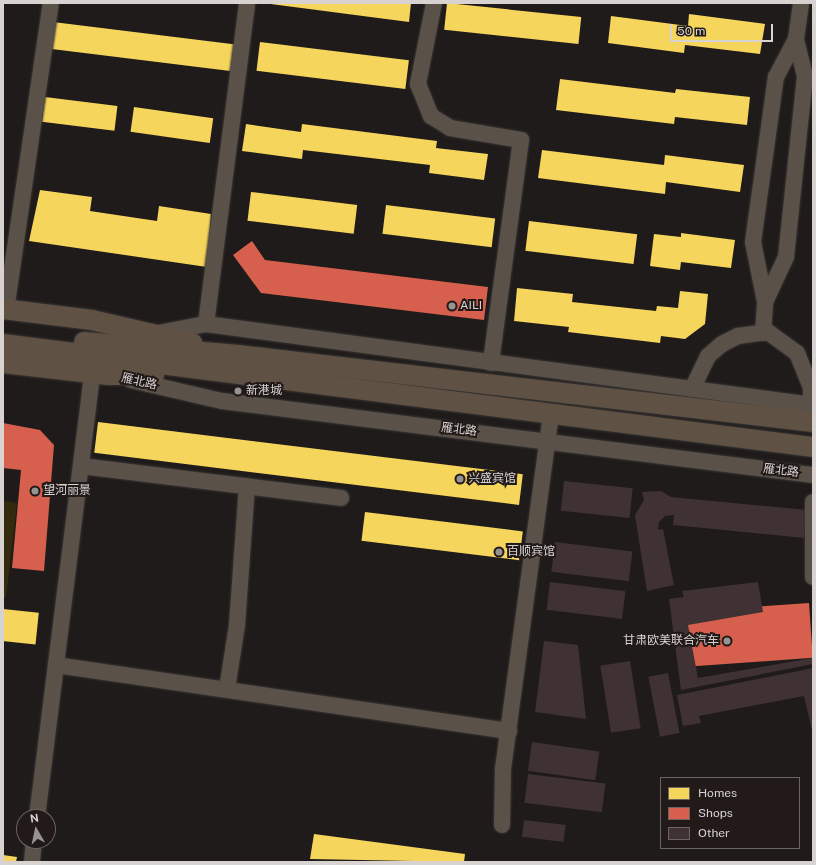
<!DOCTYPE html>
<meta charset="utf-8">
<style>
body{margin:0}
#map{position:relative;width:816px;height:865px;overflow:hidden;background:#1f1b1a;font-family:"Public Sans","Noto Sans SC",sans-serif}
div>[style]{position:absolute}
.green>*{inset:0;background:#342b0e}
.homes>*{inset:0;background:#f6d55c;transform-origin:0 0}
.shops>*{inset:0;background:#d6604d;transform-origin:0 0}
.building>*{inset:0;background:#403134;transform-origin:0 0}
.roads{filter:drop-shadow(0 0 1px #383634) drop-shadow(0 0 1px #383634)}
.minor>*{height:16px;margin:-8px;padding:0 8px;transform-origin:8px;border-radius:8px;background:#5a5149}
.major>*{height:20px;margin:-10px;padding:0 10px;transform-origin:10px;border-radius:10px;background:#5f5144}
.dots>*{width:11px;height:11px;translate:-50% -50%;box-sizing:border-box;border:2px solid #211a18;border-radius:50%}
span{translate:-50% -50%;white-space:nowrap;text-align:center;line-height:1.15;-webkit-text-stroke:4px #211a18;paint-order:stroke}
.poi-label{font-size:12px;color:#d8d3d1}
.left{translate:0 -50%;text-align:left}
.right{translate:-100% -50%;text-align:right}
.street-label{font-size:12px;color:#d8d3d1}
.frame{position:absolute;inset:0;border:4px solid #d8d3d1;pointer-events:none}
.legend{position:absolute;left:660px;top:777px;width:140px;height:72px;box-sizing:border-box;background:#211a18;border:1px solid #6a6462;margin:0;padding:5px 7px;list-style:none;font-size:12px;color:#d8d3d1}
.legend li{display:flex;align-items:center;gap:8px;height:20px}
.legend b{width:20px;border:1px solid #6a6462}
.north{position:absolute;left:16px;top:809px;width:40px;height:40px;box-sizing:border-box;background:#211a18;border:1px solid #6a6462;border-radius:50%;rotate:351deg;font-size:11px;font-weight:700;line-height:16px;text-align:center;color:#d8d3d1}
.north::after{content:'';display:block;margin:auto;width:14px;height:18px;background:#979391;clip-path:polygon(50% 0,100% 100%,50% 72%,0 100%)}
.scale{position:absolute;left:670px;top:24px;width:103px;height:18px;box-sizing:border-box;border:2px solid #d8d3d1;border-top:0;padding-left:5px;font-size:12px;line-height:14px;white-space:nowrap;color:#d8d3d1;-webkit-text-stroke:3px #211a18;paint-order:stroke}
</style>
<div id="map">
<div class="green">
<div style="clip-path:polygon(3px 501px,17px 503px,6px 598px,3px 598px)"></div>
</div>
<div class="homes">
<div style="clip-path:polygon(263px 3px,411px 3px,409px 22px)"></div>
<div style="left:447px;top:3px;width:135px;height:27px;rotate:6deg"></div>
<div style="clip-path:polygon(689px 14px,765px 24px,760px 54px,685px 45px,684px 53px,608px 43px,611px 16px,688px 26px)"></div>
<div style="left:53px;top:22px;width:184px;height:27px;rotate:7deg"></div>
<div style="left:260px;top:42px;width:150px;height:29px;rotate:7deg"></div>
<div style="clip-path:polygon(560px 79px,675px 93px,676px 89px,750px 97px,747px 125px,675px 117px,674px 124px,556px 110px)"></div>
<div style="left:45px;top:97px;width:73px;height:25px;rotate:7deg"></div>
<div style="left:134px;top:107px;width:80px;height:25px;rotate:8deg"></div>
<div style="clip-path:polygon(246px 124px,301px 132px,302px 124px,437px 141px,436px 148px,488px 154px,484px 180px,429px 173px,430px 165px,303px 150px,302px 159px,242px 151px)"></div>
<div style="clip-path:polygon(542px 150px,664px 165px,665px 155px,744px 165px,740px 192px,666px 182px,665px 194px,538px 178px)"></div>
<div style="clip-path:polygon(40px 190px,92px 197px,90px 211px,157px 221px,159px 206px,211px 214px,207px 267px,29px 241px)"></div>
<div style="left:251px;top:192px;width:107px;height:29px;rotate:7deg"></div>
<div style="left:386px;top:205px;width:110px;height:29px;rotate:7deg"></div>
<div style="left:529px;top:221px;width:109px;height:30px;rotate:7deg"></div>
<div style="clip-path:polygon(681px 233px,735px 240px,731px 268px,681px 262px,680px 270px,650px 266px,654px 234px,681px 237px)"></div>
<div style="clip-path:polygon(517px 288px,573px 294px,572px 302px,656px 311px,657px 306px,678px 308px,680px 291px,708px 294px,705px 324px,685px 339px,661px 336px,660px 343px,568px 332px,569px 327px,514px 321px)"></div>
<div style="left:98px;top:422px;width:428px;height:31px;rotate:7deg"></div>
<div style="left:365px;top:512px;width:159px;height:29px;rotate:7deg"></div>
<div style="left:3px;top:609px;width:36px;height:32px;rotate:6deg"></div>
<div style="clip-path:polygon(314px 834px,465px 854px,464px 862px,310px 859px)"></div>
<div style="clip-path:polygon(3px 855px,17px 857px,16px 862px,3px 862px)"></div>
</div>
<div class="shops">
<div style="clip-path:polygon(252px 241px,265px 260px,488px 287px,484px 320px,261px 293px,233px 255px)"></div>
<div style="clip-path:polygon(3px 423px,40px 430px,54px 445px,44px 571px,12px 568px,21px 470px,3px 468px)"></div>
<div style="left:809px;top:603px;width:55px;height:123px;rotate:86deg"></div>
</div>
<div class="building">
<div style="left:564px;top:481px;width:69px;height:30px;rotate:6deg"></div>
<div style="clip-path:polygon(661px 491px,671px 497px,807px 510px,804px 538px,673px 525px,674px 515px,665px 516px,659px 522px,658px 530px,663px 529px,674px 585px,647px 591px,635px 515px,644px 500px,642px 492px)"></div>
<div style="left:555px;top:542px;width:78px;height:30px;rotate:7deg"></div>
<div style="left:550px;top:582px;width:76px;height:28px;rotate:7deg"></div>
<div style="clip-path:polygon(758px 582px,763px 612px,688px 625px,698px 678px,813px 658px,813px 664px,681px 690px,669px 599px,684px 597px,682px 591px)"></div>
<div style="clip-path:polygon(544px 641px,578px 645px,586px 719px,535px 712px)"></div>
<div style="left:630px;top:661px;width:68px;height:30px;rotate:81deg"></div>
<div style="clip-path:polygon(813px 668px,813px 735px,804px 696px,699px 716px,701px 723px,683px 726px,677px 695px)"></div>
<div style="left:668px;top:673px;width:61px;height:20px;rotate:79deg"></div>
<div style="left:532px;top:742px;width:68px;height:29px;rotate:8deg"></div>
<div style="left:528px;top:774px;width:78px;height:29px;rotate:7deg"></div>
<div style="left:524px;top:820px;width:42px;height:17px;rotate:7deg"></div>
</div>
<div class="roads">
<div class="minor">
<div style="left:434px;top:3px;width:83px;rotate:101.2deg"></div>
<div style="left:418px;top:84px;width:35px;rotate:68deg"></div>
<div style="left:431px;top:116px;width:22px;rotate:32deg"></div>
<div style="left:450px;top:128px;width:72px;rotate:9.6deg"></div>
<div style="left:521px;top:140px;width:225px;rotate:97.7deg"></div>
<div style="left:765px;top:302px;width:61px;rotate:-101.3deg"></div>
<div style="left:753px;top:242px;width:167px;rotate:-82.1deg"></div>
<div style="left:776px;top:77px;width:43px;rotate:-62.2deg"></div>
<div style="left:6px;top:310px;width:310px;rotate:-81.7deg"></div>
<div style="left:206px;top:324px;width:324px;rotate:-82.7deg"></div>
<div style="left:158px;top:333px;width:49px;rotate:-10.6deg"></div>
<div style="left:206px;top:324px;width:612px;rotate:7.6deg"></div>
<div style="left:763px;top:333px;width:31px;rotate:-86deg"></div>
<div style="left:765px;top:302px;width:50px;rotate:-65deg"></div>
<div style="left:786px;top:257px;width:182px;rotate:-84deg"></div>
<div style="left:805px;top:76px;width:38px;rotate:-104deg"></div>
<div style="left:796px;top:39px;width:36px;rotate:-82deg"></div>
<div style="left:131px;top:380px;width:93px;rotate:13deg"></div>
<div style="left:222px;top:401px;width:596px;rotate:7.14deg"></div>
<div style="left:692px;top:389px;width:37px;rotate:-64deg"></div>
<div style="left:708px;top:356px;width:18px;rotate:-41deg"></div>
<div style="left:722px;top:344px;width:18px;rotate:-27deg"></div>
<div style="left:738px;top:336px;width:30px;rotate:-8deg"></div>
<div style="left:768px;top:332px;width:36px;rotate:36deg"></div>
<div style="left:797px;top:353px;width:37px;rotate:68deg"></div>
<div style="left:811px;top:387px;width:18px;rotate:90deg"></div>
<div style="left:81px;top:466px;width:262px;rotate:7deg"></div>
<div style="left:813px;top:502px;width:75px;rotate:90deg"></div>
<div style="left:56px;top:665px;width:458px;rotate:8.3deg"></div>
<div style="left:227px;top:689px;width:65px;rotate:-81.1deg"></div>
<div style="left:237px;top:625px;width:139px;rotate:-85.9deg"></div>
<div style="left:37px;top:817px;width:447px;rotate:-82.9deg"></div>
<div style="left:502px;top:825px;width:56px;rotate:-89deg"></div>
<div style="left:503px;top:769px;width:357px;rotate:-82.3deg"></div>
<div style="left:32px;top:862px;width:21px;rotate:-85deg"></div>
</div>
<div class="major">
<div style="left:3px;top:309px;width:90px;rotate:7deg"></div>
<div style="left:92px;top:320px;width:103px;rotate:13deg"></div>
<div style="left:84px;top:342px;width:155px;rotate:4.8deg"></div>
<div style="left:238px;top:355px;width:579px;rotate:6.65deg"></div>
<div style="left:3px;top:344px;width:817px;rotate:7.25deg"></div>
<div style="left:3px;top:363px;width:106px;rotate:6.5deg"></div>
<div style="left:108px;top:375px;width:46px"></div>
</div>
</div>
<div class="dots">
<div style="left:452px;top:306px;background:#979391"></div>
<div style="left:238px;top:391px;background:#979391"></div>
<div style="left:460px;top:479px;background:#979391"></div>
<div style="left:35px;top:491px;background:#979391"></div>
<div style="left:499px;top:552px;background:#979391"></div>
<div style="left:727px;top:641px;background:#979391"></div>
</div>
<div class="poi-label">
<span class="left" style="left:460px;top:306px">AILI</span>
<span class="left" style="left:246px;top:391px">新港城</span>
<span class="left" style="left:468px;top:479px">兴盛宾馆</span>
<span class="left" style="left:43px;top:491px">望河丽景</span>
<span class="left" style="left:507px;top:552px">百顺宾馆</span>
<span class="right" style="left:719px;top:641px">甘肃欧美联合汽车</span>
</div>
<div class="street-label">
<span style="left:139px;top:382px;rotate:13deg">雁北路</span>
<span style="left:459px;top:430px;rotate:7deg">雁北路</span>
<span style="left:781px;top:471px;rotate:7deg">雁北路</span>
</div>
<div class="frame"></div>
<ul class="legend">
<li><b style="height:11px;background:#f6d55c"></b>Homes</li>
<li><b style="height:11px;background:#d6604d"></b>Shops</li>
<li><b style="height:11px;background:#403134"></b>Other</li>
</ul>
<div class="north">N</div>
<div class="scale">50 m</div>
</div>
